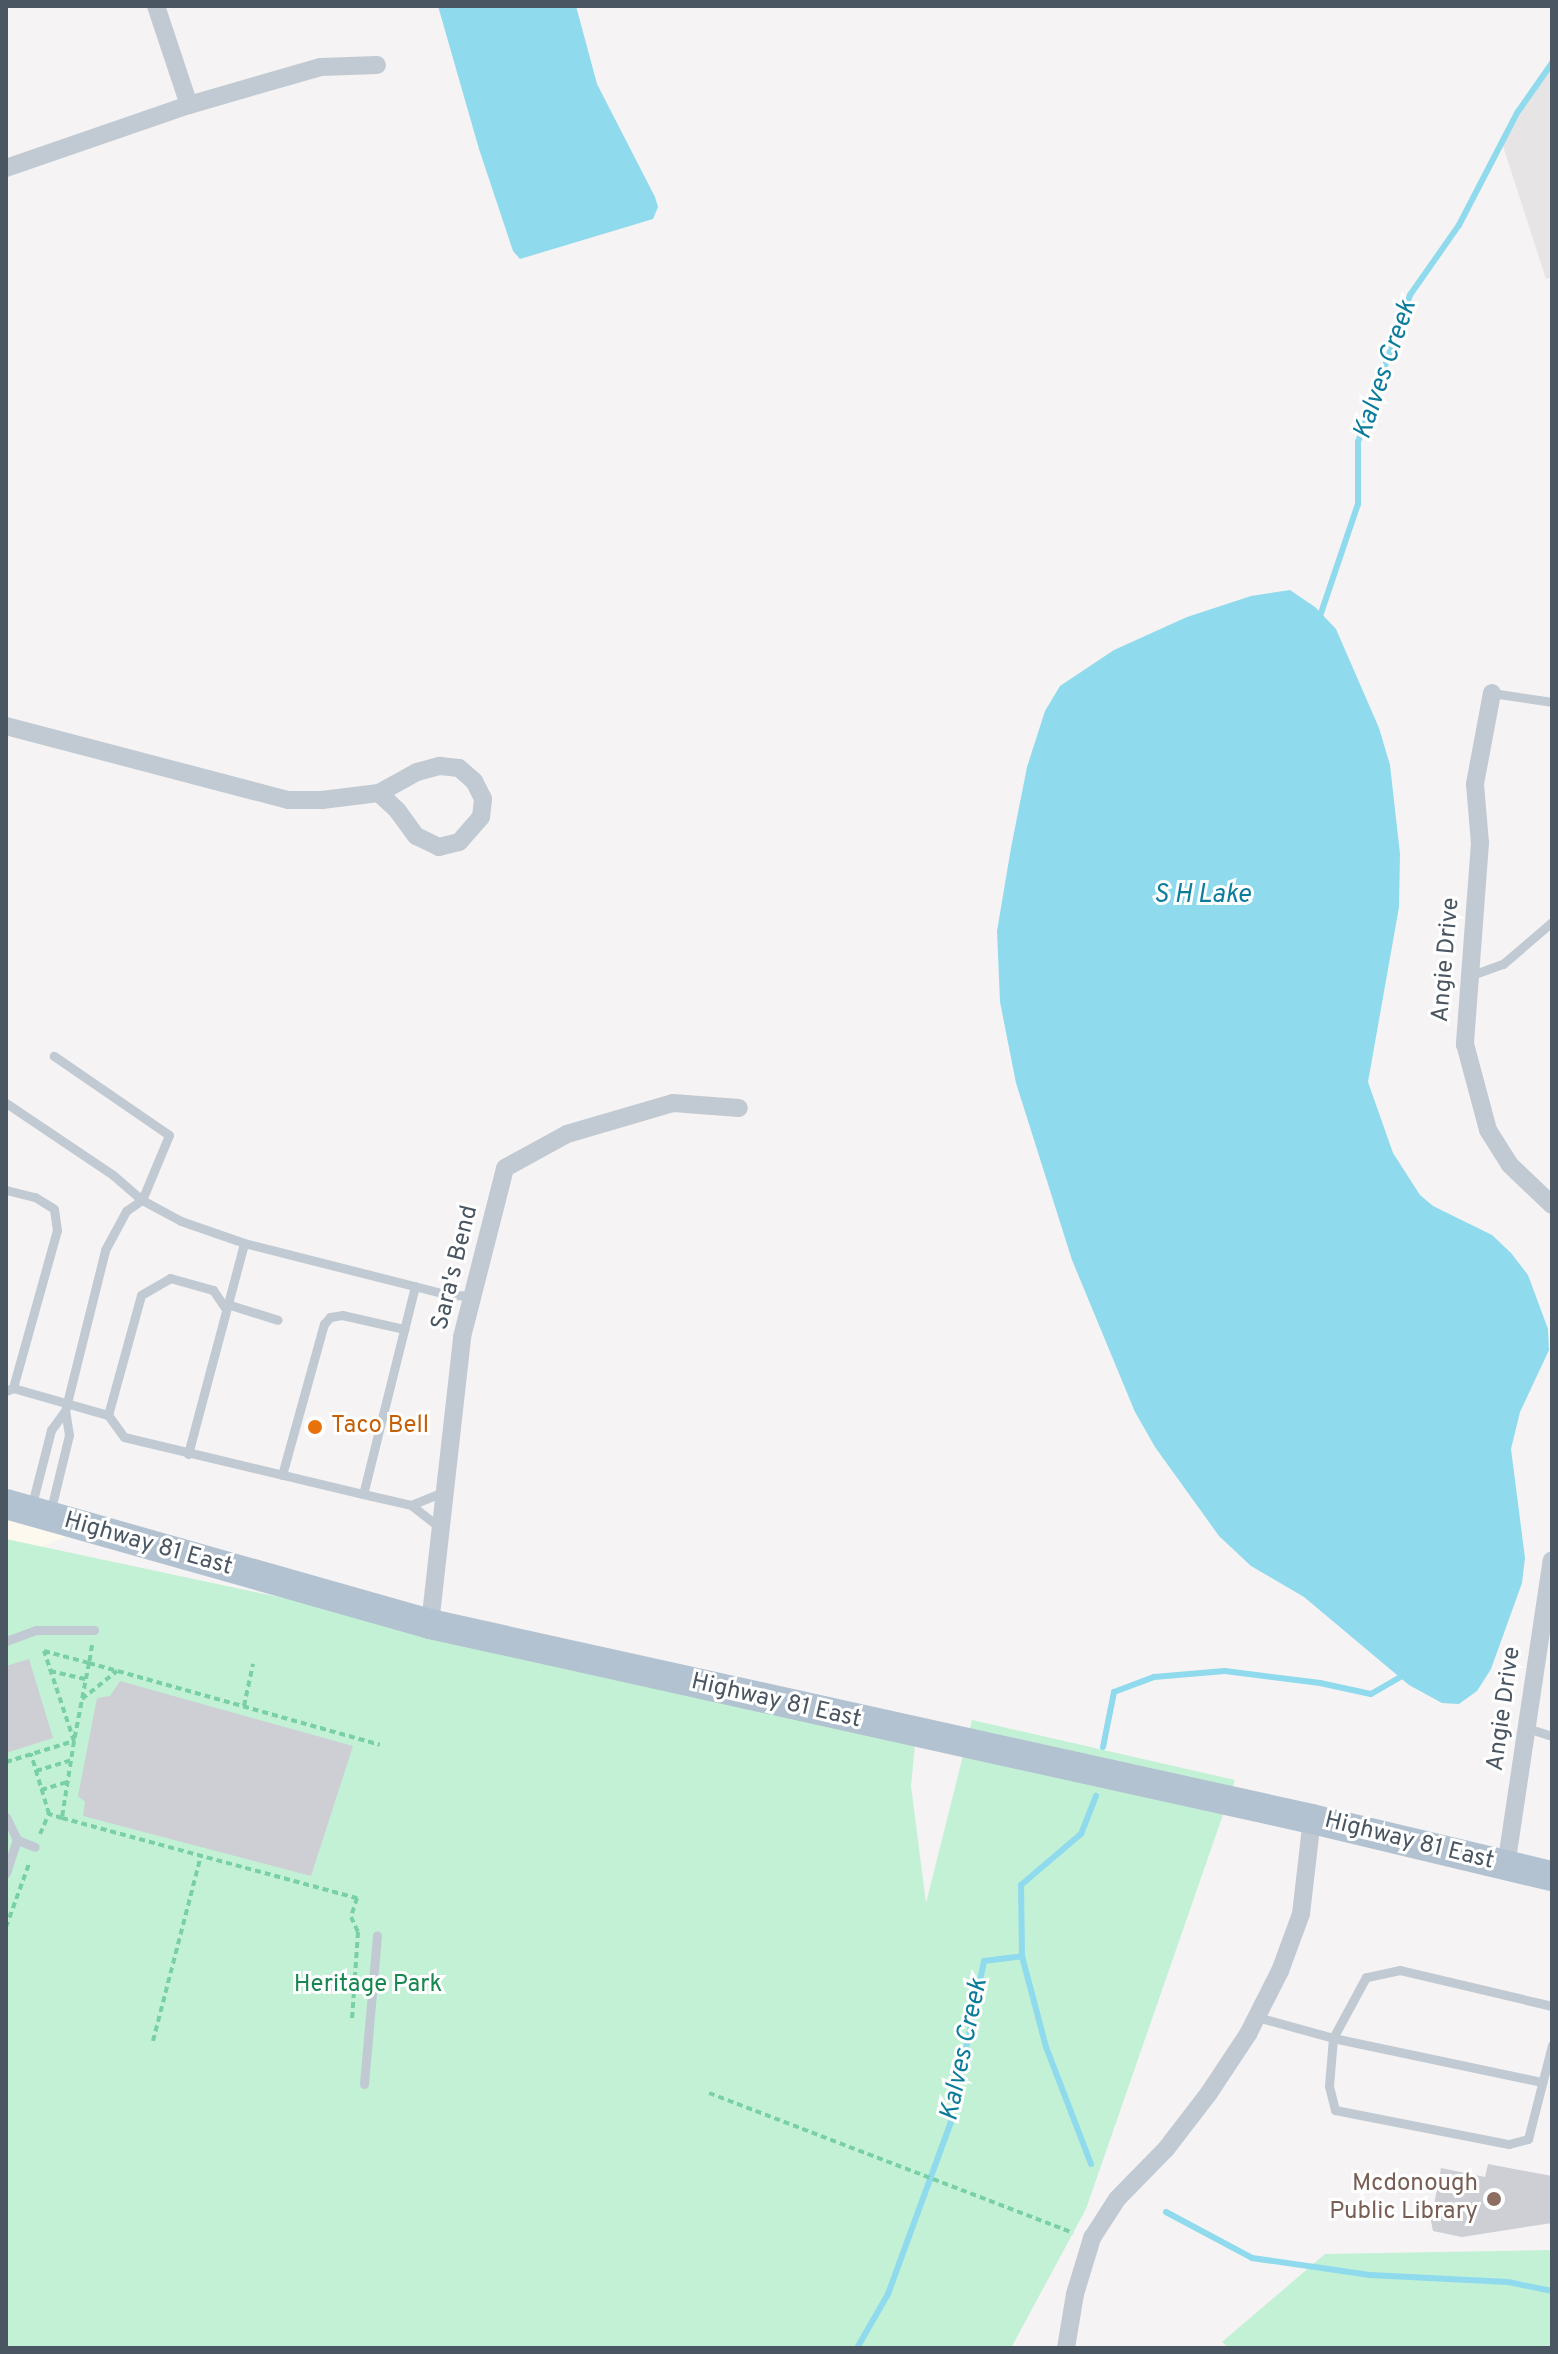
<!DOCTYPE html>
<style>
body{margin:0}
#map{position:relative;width:1558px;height:2354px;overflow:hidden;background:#f5f3f3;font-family:Overpass,sans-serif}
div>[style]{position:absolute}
.commercial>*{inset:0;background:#fdf9ef}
.education>*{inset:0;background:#e6e4e5}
.green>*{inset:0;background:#c3f1d5}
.water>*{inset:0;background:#90daee}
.stream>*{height:6px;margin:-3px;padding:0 3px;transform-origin:3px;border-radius:3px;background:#90daee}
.building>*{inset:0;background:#cdcfd5}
.path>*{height:4px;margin-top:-2px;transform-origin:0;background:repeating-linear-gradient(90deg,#7ad0a6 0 6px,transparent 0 10px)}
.service>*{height:9px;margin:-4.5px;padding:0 4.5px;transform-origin:4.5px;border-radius:4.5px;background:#c1cad2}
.minor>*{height:18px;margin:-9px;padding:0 9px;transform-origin:9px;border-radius:9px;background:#c1cad2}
.primary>*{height:30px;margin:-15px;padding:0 15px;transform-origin:15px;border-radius:15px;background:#b3c2d1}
.dots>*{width:22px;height:22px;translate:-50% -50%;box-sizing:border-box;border:4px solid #fff;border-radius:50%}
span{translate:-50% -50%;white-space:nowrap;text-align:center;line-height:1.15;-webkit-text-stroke:6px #fff;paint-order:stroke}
.street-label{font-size:24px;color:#4a5661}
.food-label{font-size:24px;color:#c56008}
.left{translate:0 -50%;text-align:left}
.park-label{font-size:24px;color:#17864f}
.education-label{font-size:24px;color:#785e54}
.right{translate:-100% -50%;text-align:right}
.water-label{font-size:26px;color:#0c7c9b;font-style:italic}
.frame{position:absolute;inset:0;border:8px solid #4a5661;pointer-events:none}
</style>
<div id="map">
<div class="commercial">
<div style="clip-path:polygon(6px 1500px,101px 1521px,6px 1563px)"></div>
</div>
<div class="education">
<div style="clip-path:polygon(1552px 63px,1552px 277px,1546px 279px,1502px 143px)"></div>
</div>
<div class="green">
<div style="clip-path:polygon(6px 1539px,916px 1733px,911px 1786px,926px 1903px,972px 1720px,1235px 1780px,1086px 2209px,1011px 2348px,6px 2348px)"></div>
<div style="clip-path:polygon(1552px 2250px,1552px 2348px,1229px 2348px,1222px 2342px,1325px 2254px)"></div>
</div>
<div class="water">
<div style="clip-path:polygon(438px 6px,576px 6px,597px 84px,655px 197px,658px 207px,653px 219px,520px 259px,513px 251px,479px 149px)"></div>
<div style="clip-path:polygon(1290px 590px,1315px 607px,1336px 629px,1379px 728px,1390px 765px,1400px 854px,1399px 907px,1368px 1082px,1393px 1153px,1420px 1195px,1433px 1206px,1492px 1235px,1511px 1253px,1528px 1275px,1548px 1329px,1549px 1350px,1520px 1412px,1511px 1449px,1525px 1558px,1522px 1583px,1491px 1669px,1477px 1691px,1459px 1704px,1442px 1703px,1409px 1685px,1304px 1597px,1251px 1566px,1219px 1536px,1155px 1447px,1135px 1412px,1072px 1260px,1016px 1083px,1000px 1002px,997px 931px,1011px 848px,1027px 767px,1045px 711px,1060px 686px,1114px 650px,1187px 617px,1251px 596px)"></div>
</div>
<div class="stream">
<div style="left:1318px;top:622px;width:125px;rotate:-71.3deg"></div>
<div style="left:1358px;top:504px;width:62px;rotate:-90deg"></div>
<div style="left:1358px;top:442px;width:156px;rotate:-70.5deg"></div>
<div style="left:1410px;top:295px;width:85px;rotate:-55deg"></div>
<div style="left:1459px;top:225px;width:126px;rotate:-62.6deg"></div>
<div style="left:1517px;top:113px;width:61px;rotate:-55deg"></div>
<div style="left:1103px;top:1747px;width:56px;rotate:-78.7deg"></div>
<div style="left:1114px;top:1692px;width:43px;rotate:-20.6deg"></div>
<div style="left:1154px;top:1677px;width:71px;rotate:-4.8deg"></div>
<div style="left:1225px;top:1671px;width:96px;rotate:7.2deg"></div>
<div style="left:1320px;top:1683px;width:52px;rotate:12.2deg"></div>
<div style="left:1371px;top:1694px;width:38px;rotate:-30deg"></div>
<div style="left:1091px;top:2164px;width:125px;rotate:-111deg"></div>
<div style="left:1046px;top:2047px;width:94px;rotate:-104.8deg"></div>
<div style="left:1022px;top:1956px;width:71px;rotate:-90.8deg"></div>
<div style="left:1021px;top:1885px;width:79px;rotate:-40.4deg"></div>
<div style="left:1081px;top:1834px;width:41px;rotate:-68.5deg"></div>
<div style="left:1166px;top:2212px;width:98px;rotate:28.1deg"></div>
<div style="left:1252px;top:2258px;width:119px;rotate:8.2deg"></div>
<div style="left:1370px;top:2275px;width:138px;rotate:2.9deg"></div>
<div style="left:1508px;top:2282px;width:45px;rotate:11.6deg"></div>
<div style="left:857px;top:2348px;width:62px;rotate:-60.1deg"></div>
<div style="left:888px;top:2294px;width:183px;rotate:-69.9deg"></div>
<div style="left:951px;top:2122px;width:164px;rotate:-78.4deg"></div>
<div style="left:984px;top:1961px;width:38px;rotate:-7deg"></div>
</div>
<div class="building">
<div style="clip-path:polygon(29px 1659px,53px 1738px,6px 1753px,6px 1666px)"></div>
<div style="clip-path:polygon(120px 1681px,353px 1746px,311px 1876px,83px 1816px,85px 1802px,78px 1796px,97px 1698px,110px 1696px)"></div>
<div style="clip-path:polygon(1488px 2164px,1552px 2176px,1552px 2223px,1462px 2237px,1433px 2231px,1431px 2221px,1441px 2168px,1485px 2177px)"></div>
</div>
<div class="path">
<div style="left:92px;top:1645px;width:18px;rotate:99deg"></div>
<div style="left:89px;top:1663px;width:79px;rotate:100.9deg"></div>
<div style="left:74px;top:1741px;width:95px;rotate:-108.4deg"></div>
<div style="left:44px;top:1651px;width:47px;rotate:14.9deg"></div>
<div style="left:89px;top:1663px;width:302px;rotate:15.7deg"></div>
<div style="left:50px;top:1671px;width:37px;rotate:13deg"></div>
<div style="left:82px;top:1699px;width:45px;rotate:-38.7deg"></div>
<div style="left:244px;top:1706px;width:43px;rotate:-77.9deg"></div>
<div style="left:6px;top:1762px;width:71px;rotate:-17.2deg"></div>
<div style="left:74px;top:1741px;width:78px;rotate:98.9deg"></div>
<div style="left:62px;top:1818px;width:14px;rotate:-163deg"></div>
<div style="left:49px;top:1814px;width:63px;rotate:-106.7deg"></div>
<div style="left:36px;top:1771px;width:37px;rotate:-17deg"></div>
<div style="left:41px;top:1790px;width:27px;rotate:-17deg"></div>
<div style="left:62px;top:1818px;width:306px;rotate:15.2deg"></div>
<div style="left:357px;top:1898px;width:20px;rotate:108deg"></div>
<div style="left:351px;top:1917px;width:17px;rotate:65deg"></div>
<div style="left:358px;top:1932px;width:87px;rotate:93.9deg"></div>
<div style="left:40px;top:1834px;width:22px;rotate:-66deg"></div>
<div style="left:6px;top:1927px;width:70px;rotate:-70deg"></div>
<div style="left:153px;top:2041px;width:191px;rotate:-75.5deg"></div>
<div style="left:709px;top:2093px;width:390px;rotate:21deg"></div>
</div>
<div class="service">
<div style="left:1492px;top:693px;width:61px;rotate:8.5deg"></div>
<div style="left:1472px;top:975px;width:33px;rotate:-20deg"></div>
<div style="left:1503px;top:964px;width:65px;rotate:-40.6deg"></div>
<div style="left:6px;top:1103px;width:129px;rotate:33.9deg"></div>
<div style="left:113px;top:1175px;width:38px;rotate:41deg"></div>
<div style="left:142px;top:1200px;width:70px;rotate:-67.4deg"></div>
<div style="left:169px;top:1135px;width:140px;rotate:-145.5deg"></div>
<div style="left:6px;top:1190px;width:30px;rotate:14deg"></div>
<div style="left:35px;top:1197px;width:22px;rotate:32deg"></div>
<div style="left:54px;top:1209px;width:21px;rotate:82deg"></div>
<div style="left:57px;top:1230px;width:164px;rotate:105.6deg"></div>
<div style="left:13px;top:1388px;width:8px;rotate:157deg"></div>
<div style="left:415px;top:1286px;width:214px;rotate:104deg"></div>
<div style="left:363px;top:1494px;width:49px;rotate:12.9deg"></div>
<div style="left:411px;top:1505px;width:37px;rotate:38deg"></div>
<div style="left:227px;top:1304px;width:53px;rotate:17.4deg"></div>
<div style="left:13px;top:1388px;width:99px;rotate:15.9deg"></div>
<div style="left:108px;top:1415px;width:27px;rotate:54deg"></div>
<div style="left:124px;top:1437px;width:246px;rotate:13.4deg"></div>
<div style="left:108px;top:1415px;width:124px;rotate:-74.6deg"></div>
<div style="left:141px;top:1295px;width:34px;rotate:-30deg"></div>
<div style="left:170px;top:1278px;width:45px;rotate:15.6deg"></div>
<div style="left:213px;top:1290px;width:23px;rotate:56deg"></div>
<div style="left:188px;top:1454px;width:218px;rotate:-75.1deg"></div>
<div style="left:282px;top:1475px;width:157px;rotate:-74.5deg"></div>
<div style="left:324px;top:1324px;width:9px;rotate:-49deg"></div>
<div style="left:330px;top:1317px;width:12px;rotate:-9deg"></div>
<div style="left:342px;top:1315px;width:64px;rotate:12.7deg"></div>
<div style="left:411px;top:1505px;width:37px;rotate:-22deg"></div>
<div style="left:31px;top:1508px;width:81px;rotate:-75.6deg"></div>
<div style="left:51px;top:1430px;width:24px;rotate:-54deg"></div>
<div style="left:65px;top:1411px;width:166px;rotate:-76deg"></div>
<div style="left:105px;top:1250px;width:44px;rotate:-61.7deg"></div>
<div style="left:126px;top:1211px;width:19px;rotate:-35deg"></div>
<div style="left:142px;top:1200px;width:44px;rotate:28.3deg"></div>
<div style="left:181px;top:1221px;width:67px;rotate:19.2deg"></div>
<div style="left:244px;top:1243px;width:212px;rotate:14.2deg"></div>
<div style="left:450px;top:1295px;width:23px;rotate:2deg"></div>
<div style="left:50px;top:1513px;width:80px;rotate:-76.3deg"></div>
<div style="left:69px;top:1435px;width:24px;rotate:-99deg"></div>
<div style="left:6px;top:1641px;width:32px;rotate:-20deg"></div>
<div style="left:36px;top:1630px;width:58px"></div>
<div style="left:1527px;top:1728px;width:26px;rotate:18deg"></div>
<div style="left:6px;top:1817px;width:25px;rotate:64deg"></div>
<div style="left:17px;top:1840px;width:19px;rotate:21deg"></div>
<div style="left:6px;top:1873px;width:35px;rotate:-72deg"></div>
<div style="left:1552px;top:2006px;width:156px;rotate:-166.7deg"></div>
<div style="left:1400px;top:1970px;width:35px;rotate:168deg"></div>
<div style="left:1366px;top:1977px;width:69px;rotate:118.4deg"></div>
<div style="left:1333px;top:2038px;width:48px;rotate:94.8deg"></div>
<div style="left:1329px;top:2086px;width:25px;rotate:76deg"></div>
<div style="left:1335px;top:2110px;width:177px;rotate:11.1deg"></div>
<div style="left:1509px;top:2144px;width:20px;rotate:-15deg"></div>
<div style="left:1528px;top:2139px;width:97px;rotate:-75.7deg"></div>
<div style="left:1257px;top:2017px;width:79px;rotate:15.4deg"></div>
<div style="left:1333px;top:2038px;width:214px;rotate:11.9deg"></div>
<div style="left:364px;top:2084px;width:149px;rotate:-85deg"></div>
</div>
<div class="minor">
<div style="left:189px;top:105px;width:137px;rotate:-16.1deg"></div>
<div style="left:321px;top:67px;width:56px;rotate:-2deg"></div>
<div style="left:6px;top:168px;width:194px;rotate:-19deg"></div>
<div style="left:189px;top:105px;width:104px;rotate:-108.4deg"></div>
<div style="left:1492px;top:693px;width:93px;rotate:100.6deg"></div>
<div style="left:1475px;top:784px;width:59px;rotate:85.2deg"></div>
<div style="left:1480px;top:843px;width:202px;rotate:94.3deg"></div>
<div style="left:1465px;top:1044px;width:89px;rotate:75deg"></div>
<div style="left:1488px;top:1130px;width:41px;rotate:57.8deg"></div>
<div style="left:1510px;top:1165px;width:58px;rotate:43.6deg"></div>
<div style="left:6px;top:726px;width:292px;rotate:14.7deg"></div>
<div style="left:288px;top:800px;width:34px"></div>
<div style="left:322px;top:800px;width:57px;rotate:-7deg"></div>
<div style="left:379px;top:793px;width:43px;rotate:-28.9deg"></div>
<div style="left:417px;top:772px;width:24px;rotate:-15deg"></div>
<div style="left:440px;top:766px;width:19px;rotate:6deg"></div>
<div style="left:459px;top:768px;width:20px;rotate:41deg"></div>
<div style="left:474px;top:781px;width:20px;rotate:63deg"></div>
<div style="left:483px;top:799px;width:18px;rotate:96deg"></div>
<div style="left:481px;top:817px;width:33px;rotate:131deg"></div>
<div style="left:459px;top:842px;width:21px;rotate:166deg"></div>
<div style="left:439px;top:847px;width:25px;rotate:-154deg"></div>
<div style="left:416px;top:836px;width:32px;rotate:-126deg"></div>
<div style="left:397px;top:810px;width:25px;rotate:-137deg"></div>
<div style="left:430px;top:1624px;width:289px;rotate:-83.6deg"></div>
<div style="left:462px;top:1337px;width:174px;rotate:-75.7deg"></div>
<div style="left:505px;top:1168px;width:71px;rotate:-28.7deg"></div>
<div style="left:567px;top:1134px;width:110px;rotate:-16.3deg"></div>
<div style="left:673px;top:1103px;width:66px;rotate:4.3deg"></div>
<div style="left:1506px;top:1866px;width:309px;rotate:-81.5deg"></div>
<div style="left:1066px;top:2348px;width:55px;rotate:-80.5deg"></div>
<div style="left:1075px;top:2294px;width:59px;rotate:-73.1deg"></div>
<div style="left:1092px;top:2238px;width:46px;rotate:-57.3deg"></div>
<div style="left:1117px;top:2199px;width:70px;rotate:-45.6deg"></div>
<div style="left:1166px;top:2149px;width:71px;rotate:-52.5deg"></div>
<div style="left:1209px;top:2093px;width:71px;rotate:-56.5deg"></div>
<div style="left:1248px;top:2034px;width:71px;rotate:-63.1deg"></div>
<div style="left:1280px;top:1971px;width:61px;rotate:-69.8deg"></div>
<div style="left:1301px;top:1914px;width:96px;rotate:-83.4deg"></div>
</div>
<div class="primary">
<div style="left:6px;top:1504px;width:441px;rotate:15.8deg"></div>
<div style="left:430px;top:1624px;width:903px;rotate:12.47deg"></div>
<div style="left:1312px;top:1819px;width:247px;rotate:13.4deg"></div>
</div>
<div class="dots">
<div style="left:315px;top:1427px;background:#e8710a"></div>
<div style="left:1494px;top:2199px;background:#8d6e63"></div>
</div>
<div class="street-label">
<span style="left:1447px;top:960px;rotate:-85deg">Angie Drive</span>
<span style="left:456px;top:1268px;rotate:-76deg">Sara's Bend</span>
<span style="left:148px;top:1545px;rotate:16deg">Highway 81 East</span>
<span style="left:776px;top:1702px;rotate:13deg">Highway 81 East</span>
<span style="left:1505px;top:1709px;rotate:-82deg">Angie Drive</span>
<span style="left:1409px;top:1842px;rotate:14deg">Highway 81 East</span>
</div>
<div class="food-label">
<span class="left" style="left:331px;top:1427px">Taco Bell</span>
</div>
<div class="park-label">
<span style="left:368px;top:1986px">Heritage Park</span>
</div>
<div class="education-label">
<span class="right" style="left:1478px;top:2199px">Mcdonough<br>Public Library</span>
</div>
<div class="water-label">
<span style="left:1386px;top:370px;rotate:-71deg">Kalves Creek</span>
<span style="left:1202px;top:896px">S H Lake</span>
<span style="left:965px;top:2050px;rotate:-78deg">Kalves Creek</span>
</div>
<div class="frame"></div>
</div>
